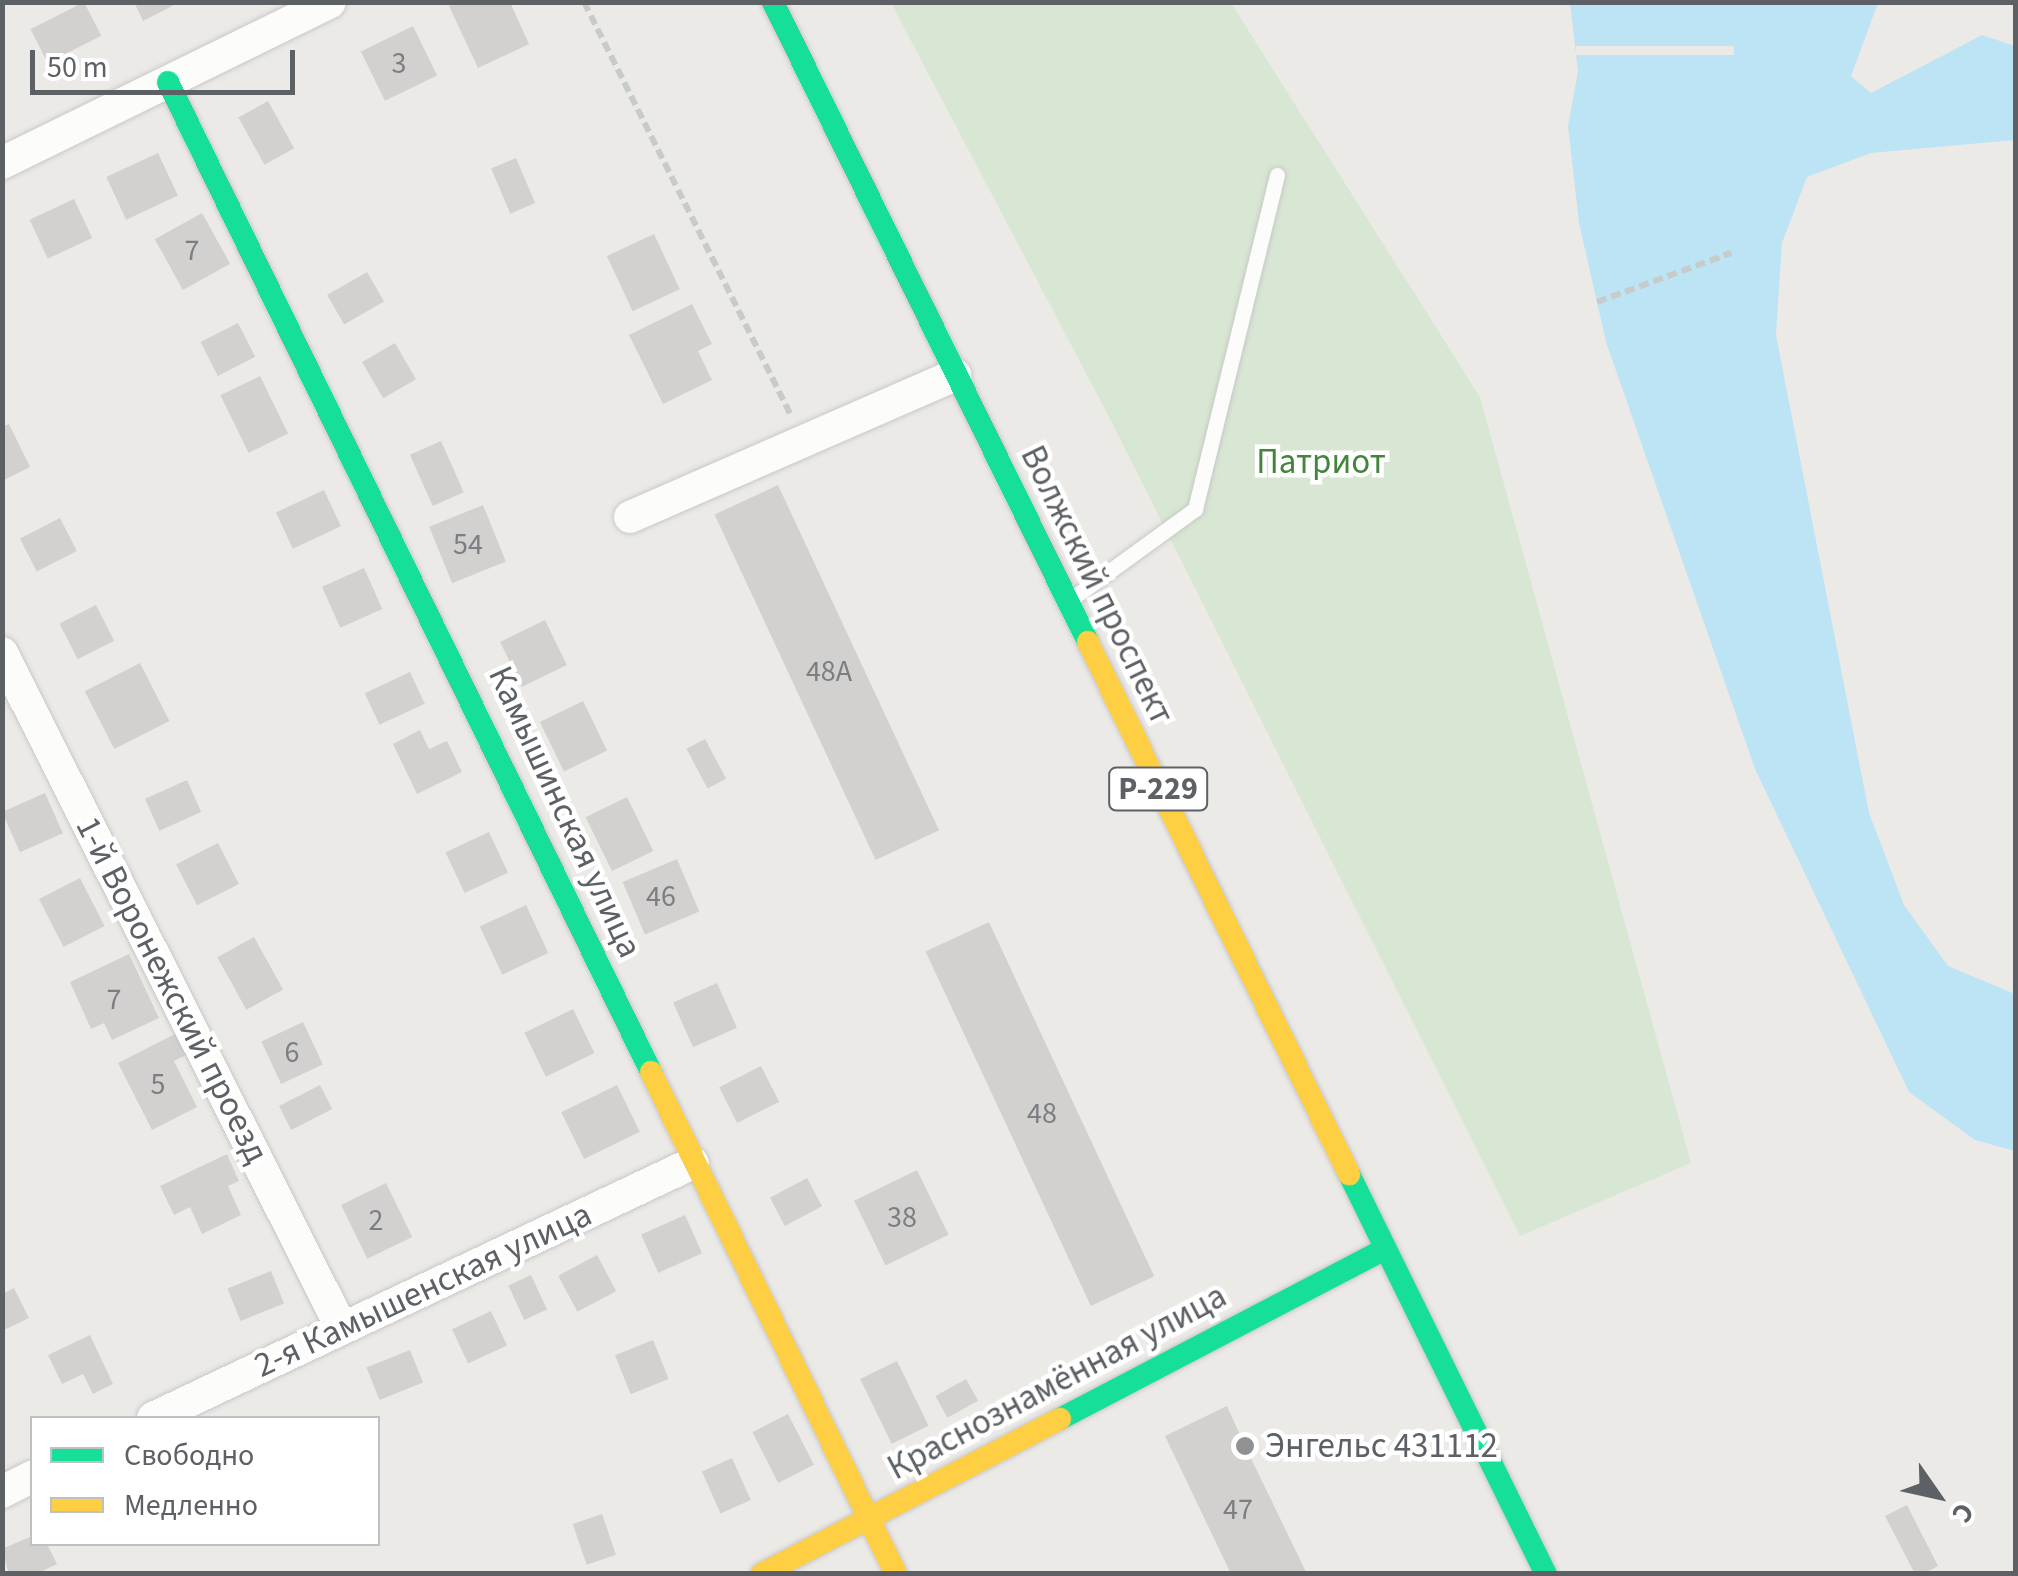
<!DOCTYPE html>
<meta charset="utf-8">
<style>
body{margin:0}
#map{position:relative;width:2018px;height:1576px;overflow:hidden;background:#eceae7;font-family:"Source Sans 3",sans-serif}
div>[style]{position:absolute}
.green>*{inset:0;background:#d8e7d3}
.water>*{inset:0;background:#bde4f4}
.pier>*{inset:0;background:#eceae7;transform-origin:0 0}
.building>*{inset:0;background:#d3d1d0;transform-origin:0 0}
.path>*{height:6px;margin-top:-3px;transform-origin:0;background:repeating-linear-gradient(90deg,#c7cbc9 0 10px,transparent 0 15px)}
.roads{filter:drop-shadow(0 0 2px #c8c8c8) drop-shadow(0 0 2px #c8c8c8)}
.lane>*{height:15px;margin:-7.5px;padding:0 7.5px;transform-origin:7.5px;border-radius:7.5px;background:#fcfcfb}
.street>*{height:32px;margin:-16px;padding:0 16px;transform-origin:16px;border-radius:16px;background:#fcfcfb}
.fast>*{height:22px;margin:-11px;padding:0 11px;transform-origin:11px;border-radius:11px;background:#16e098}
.slow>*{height:22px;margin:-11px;padding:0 11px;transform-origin:11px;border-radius:11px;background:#ffcf43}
.dots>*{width:28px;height:28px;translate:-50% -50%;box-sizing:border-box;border:5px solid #fff;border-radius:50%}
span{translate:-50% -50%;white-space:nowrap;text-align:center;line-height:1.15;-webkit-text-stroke:9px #fff;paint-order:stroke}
.number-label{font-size:30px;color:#7c7e81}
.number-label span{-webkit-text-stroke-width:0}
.shield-label span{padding:2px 8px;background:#fff;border:2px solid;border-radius:8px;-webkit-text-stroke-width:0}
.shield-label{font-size:32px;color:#5d6165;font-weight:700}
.park-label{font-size:35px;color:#42853b}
.street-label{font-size:35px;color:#5d6165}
.poi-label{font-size:35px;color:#5d6165}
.left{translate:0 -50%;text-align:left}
.frame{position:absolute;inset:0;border:5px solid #5d6165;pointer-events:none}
.legend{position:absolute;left:30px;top:1416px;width:350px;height:130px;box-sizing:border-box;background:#fff;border:2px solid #bec0c1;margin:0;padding:12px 18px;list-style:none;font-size:30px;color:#5d6165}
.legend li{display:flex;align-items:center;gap:20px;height:50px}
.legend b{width:50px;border:2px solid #bec0c1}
.north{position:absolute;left:1888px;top:1446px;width:100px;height:100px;-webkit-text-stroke:8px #fff;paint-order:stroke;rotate:124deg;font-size:28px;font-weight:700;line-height:40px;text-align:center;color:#5d6165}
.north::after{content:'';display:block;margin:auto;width:35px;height:45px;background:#5d6165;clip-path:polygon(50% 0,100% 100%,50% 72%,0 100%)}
.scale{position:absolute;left:30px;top:50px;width:265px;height:45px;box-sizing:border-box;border:5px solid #5d6165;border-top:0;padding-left:12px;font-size:30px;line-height:35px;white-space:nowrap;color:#5d6165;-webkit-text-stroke:8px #fff;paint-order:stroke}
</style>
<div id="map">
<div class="green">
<div style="clip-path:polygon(891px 3px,1231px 3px,1480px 397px,1691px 1163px,1520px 1236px,1108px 415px)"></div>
</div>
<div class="water">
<div style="clip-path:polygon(1570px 3px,1878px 3px,1851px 76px,1871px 93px,1982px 35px,2015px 46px,2015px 140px,1871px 153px,1807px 177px,1782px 243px,1776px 335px,1869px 813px,1904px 905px,1948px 966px,2015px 994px,2015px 1151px,1975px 1140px,1909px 1092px,1755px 769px,1606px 342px,1579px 223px,1568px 126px,1578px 71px)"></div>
</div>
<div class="pier">
<div style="left:1734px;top:46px;width:9px;height:158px;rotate:90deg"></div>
</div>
<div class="building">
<div style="left:84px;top:2px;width:38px;height:60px;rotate:63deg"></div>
<div style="clip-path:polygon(134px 2px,180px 2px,143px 21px)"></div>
<div style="clip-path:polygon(457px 2px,510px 2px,529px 44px,478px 68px,449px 6px)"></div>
<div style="left:413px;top:26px;width:55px;height:58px;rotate:64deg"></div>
<div style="left:268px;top:101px;width:54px;height:34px;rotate:61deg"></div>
<div style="left:158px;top:153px;width:47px;height:57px;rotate:65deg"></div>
<div style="left:516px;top:158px;width:49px;height:27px;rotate:67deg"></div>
<div style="left:74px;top:199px;width:43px;height:49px;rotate:65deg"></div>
<div style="left:202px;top:213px;width:58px;height:54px;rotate:61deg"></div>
<div style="left:654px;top:234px;width:61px;height:52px;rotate:65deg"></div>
<div style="left:367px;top:272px;width:34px;height:46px;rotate:60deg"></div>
<div style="clip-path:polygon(692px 304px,712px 344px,698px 351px,712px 380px,663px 404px,629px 335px)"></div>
<div style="left:238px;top:323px;width:38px;height:42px;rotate:63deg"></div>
<div style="left:395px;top:343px;width:42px;height:38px;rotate:60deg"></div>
<div style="left:260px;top:376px;width:64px;height:44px;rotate:64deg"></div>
<div style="clip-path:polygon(9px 424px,30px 467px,2px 481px,2px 427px)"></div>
<div style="left:441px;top:441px;width:56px;height:34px;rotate:66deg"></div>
<div style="left:778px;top:485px;width:381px;height:70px;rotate:65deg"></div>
<div style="left:324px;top:490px;width:40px;height:53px;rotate:65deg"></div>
<div style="left:483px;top:505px;width:61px;height:58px;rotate:68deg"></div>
<div style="left:60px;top:518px;width:37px;height:45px;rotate:63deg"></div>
<div style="left:364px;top:568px;width:45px;height:46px;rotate:66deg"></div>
<div style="left:96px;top:605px;width:40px;height:41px;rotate:63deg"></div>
<div style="left:545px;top:620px;width:50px;height:50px;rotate:64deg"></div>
<div style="left:140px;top:663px;width:65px;height:62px;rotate:63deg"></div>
<div style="left:410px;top:672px;width:35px;height:50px;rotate:65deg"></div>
<div style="left:583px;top:701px;width:55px;height:48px;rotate:64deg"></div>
<div style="clip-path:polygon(420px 730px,429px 749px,447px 741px,462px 772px,417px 794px,393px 744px)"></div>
<div style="left:705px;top:739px;width:45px;height:21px;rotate:62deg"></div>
<div style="left:187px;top:780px;width:35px;height:46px;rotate:66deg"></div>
<div style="left:45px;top:793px;width:44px;height:47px;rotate:66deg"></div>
<div style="left:627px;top:797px;width:60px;height:46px;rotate:64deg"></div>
<div style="left:489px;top:832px;width:45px;height:48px;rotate:65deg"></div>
<div style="left:218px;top:843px;width:46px;height:47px;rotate:63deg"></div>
<div style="left:677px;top:859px;width:57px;height:59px;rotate:67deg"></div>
<div style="left:80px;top:878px;width:54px;height:46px;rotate:63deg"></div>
<div style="left:526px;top:905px;width:53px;height:51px;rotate:65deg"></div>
<div style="left:989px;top:922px;width:391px;height:70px;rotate:65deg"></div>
<div style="left:254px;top:937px;width:60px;height:42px;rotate:61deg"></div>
<div style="clip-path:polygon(129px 954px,159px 1018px,112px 1040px,104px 1023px,91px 1029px,70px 982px)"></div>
<div style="left:717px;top:983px;width:49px;height:48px;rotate:66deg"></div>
<div style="left:573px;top:1009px;width:49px;height:54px;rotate:64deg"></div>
<div style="left:303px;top:1022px;width:47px;height:46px;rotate:65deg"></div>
<div style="clip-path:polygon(175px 1034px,186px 1055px,174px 1061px,197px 1107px,152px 1130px,118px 1063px)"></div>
<div style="left:761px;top:1066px;width:40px;height:47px;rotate:63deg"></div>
<div style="left:320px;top:1085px;width:27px;height:46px;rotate:63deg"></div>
<div style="left:617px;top:1085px;width:52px;height:62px;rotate:64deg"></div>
<div style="clip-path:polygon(227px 1154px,239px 1181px,228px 1186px,241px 1215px,202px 1234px,190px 1207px,174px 1215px,160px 1186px)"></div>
<div style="left:917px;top:1170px;width:72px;height:70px;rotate:64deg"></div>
<div style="left:807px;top:1178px;width:32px;height:42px;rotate:62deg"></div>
<div style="left:386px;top:1183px;width:60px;height:50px;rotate:64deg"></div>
<div style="left:685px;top:1215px;width:42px;height:48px;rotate:66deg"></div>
<div style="left:597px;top:1255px;width:41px;height:44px;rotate:62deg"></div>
<div style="left:271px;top:1271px;width:35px;height:47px;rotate:68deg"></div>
<div style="left:531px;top:1275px;width:38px;height:25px;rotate:65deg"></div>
<div style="clip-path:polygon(14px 1288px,29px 1318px,2px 1331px,2px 1294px)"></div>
<div style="left:491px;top:1311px;width:38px;height:43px;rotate:65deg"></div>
<div style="clip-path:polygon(90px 1335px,113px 1384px,93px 1394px,83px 1374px,62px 1384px,48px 1355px)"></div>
<div style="left:653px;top:1340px;width:42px;height:41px;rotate:68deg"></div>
<div style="left:410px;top:1350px;width:35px;height:47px;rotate:68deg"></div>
<div style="left:897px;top:1361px;width:72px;height:41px;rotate:64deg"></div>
<div style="left:966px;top:1379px;width:25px;height:35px;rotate:61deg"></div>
<div style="clip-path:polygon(1227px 1406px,1245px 1446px,1307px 1574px,1231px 1574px,1165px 1436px)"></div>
<div style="left:788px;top:1414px;width:57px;height:40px;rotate:63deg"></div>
<div style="left:732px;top:1458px;width:46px;height:33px;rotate:66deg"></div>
<div style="clip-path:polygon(1907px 1505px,1938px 1566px,1923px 1574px,1915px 1574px,1885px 1516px)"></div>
<div style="left:602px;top:1514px;width:43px;height:31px;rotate:71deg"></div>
<div style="clip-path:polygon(32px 1536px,32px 1544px,47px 1544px,57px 1564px,36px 1574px,9px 1574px,2px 1549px)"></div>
</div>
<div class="path">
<div style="left:584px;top:2px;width:460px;rotate:63.4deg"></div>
<div style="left:1597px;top:302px;width:143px;rotate:-20.1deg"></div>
</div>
<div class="roads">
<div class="lane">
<div style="left:1074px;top:597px;width:150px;rotate:-36deg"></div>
<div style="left:1195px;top:509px;width:344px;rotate:-76.2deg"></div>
</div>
<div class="street">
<div style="left:2px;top:163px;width:365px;rotate:-26.1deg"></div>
<div style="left:630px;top:517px;width:355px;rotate:-23.6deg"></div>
<div style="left:2px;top:653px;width:754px;rotate:63.3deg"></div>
<div style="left:153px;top:1418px;width:597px;rotate:-25.28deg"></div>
<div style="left:2px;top:1492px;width:34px;rotate:-27deg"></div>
</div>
<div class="fast">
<div style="left:773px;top:2px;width:713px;rotate:63.79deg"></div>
<div style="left:168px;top:82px;width:1102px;rotate:63.99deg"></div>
<div style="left:1349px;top:1174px;width:446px;rotate:63.8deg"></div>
<div style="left:1060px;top:1419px;width:365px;rotate:-27.6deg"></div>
</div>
<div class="slow">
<div style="left:1088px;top:642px;width:593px;rotate:63.87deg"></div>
<div style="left:651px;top:1072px;width:559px;rotate:63.99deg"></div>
<div style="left:762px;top:1574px;width:336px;rotate:-27.5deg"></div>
</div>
</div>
<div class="dots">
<div style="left:1245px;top:1446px;background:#8f9192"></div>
</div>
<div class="number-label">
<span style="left:399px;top:64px">3</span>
<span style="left:192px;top:251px">7</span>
<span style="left:468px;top:545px">54</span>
<span style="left:829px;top:672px">48А</span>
<span style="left:661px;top:897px">46</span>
<span style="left:114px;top:1000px">7</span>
<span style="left:292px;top:1053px">6</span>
<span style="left:158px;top:1085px">5</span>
<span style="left:1042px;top:1114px">48</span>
<span style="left:902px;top:1218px">38</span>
<span style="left:376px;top:1221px">2</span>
<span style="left:1238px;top:1510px">47</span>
</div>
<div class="shield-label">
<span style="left:1158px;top:789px">Р-229</span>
</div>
<div class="park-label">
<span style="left:1321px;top:462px">Патриот</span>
</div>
<div class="street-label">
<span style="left:1097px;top:585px;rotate:64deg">Волжский проспект</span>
<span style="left:565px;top:812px;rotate:65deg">Камышинская улица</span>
<span style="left:172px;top:990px;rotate:63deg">1-й Воронежский проезд</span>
<span style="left:423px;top:1290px;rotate:-25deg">2-я Камышенская улица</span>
<span style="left:1057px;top:1382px;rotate:-28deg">Краснознамённая улица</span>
</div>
<div class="poi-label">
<span class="left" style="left:1265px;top:1446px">Энгельс 431112</span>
</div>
<div class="frame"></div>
<ul class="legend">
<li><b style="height:12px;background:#16e098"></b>Свободно</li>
<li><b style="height:12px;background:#ffcf43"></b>Медленно</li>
</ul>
<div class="north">С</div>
<div class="scale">50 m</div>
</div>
